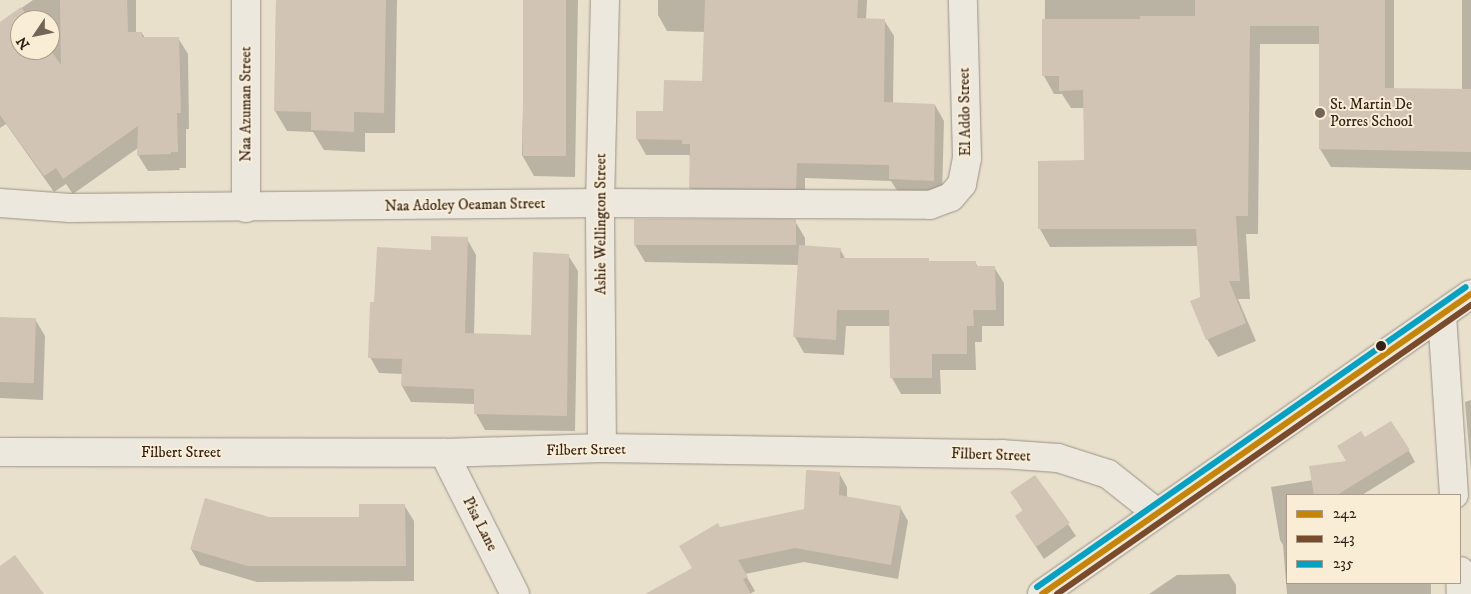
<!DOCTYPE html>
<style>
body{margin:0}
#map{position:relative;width:1471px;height:594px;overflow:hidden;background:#e9e0cc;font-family:"IM FELL DW Pica",serif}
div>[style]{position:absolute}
.shadow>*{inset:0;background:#0003}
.building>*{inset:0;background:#d2c4b5;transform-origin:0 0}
.roads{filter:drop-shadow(0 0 1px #9a9286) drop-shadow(0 0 1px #9a9286)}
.street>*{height:28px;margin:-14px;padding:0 14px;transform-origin:14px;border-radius:14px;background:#ece8de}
.secondary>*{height:28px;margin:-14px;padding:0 14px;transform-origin:14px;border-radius:14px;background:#ece8de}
.bus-1>*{height:6px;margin:-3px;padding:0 3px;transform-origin:3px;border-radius:3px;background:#c68506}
.bus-2>*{height:6px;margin:-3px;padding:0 3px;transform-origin:3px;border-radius:3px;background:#7a4b2a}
.bus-3>*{height:6px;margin:-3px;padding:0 3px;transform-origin:3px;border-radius:3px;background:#03a2c5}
.dots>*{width:14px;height:14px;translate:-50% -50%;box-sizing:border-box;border:2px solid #f9eed5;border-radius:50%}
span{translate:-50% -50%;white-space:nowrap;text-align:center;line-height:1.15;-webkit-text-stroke:4px #f9eed5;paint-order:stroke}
.street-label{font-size:15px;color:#352119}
.poi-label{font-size:15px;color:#352119}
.left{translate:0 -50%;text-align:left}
.legend{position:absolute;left:1286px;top:494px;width:175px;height:90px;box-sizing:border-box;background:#f9eed5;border:1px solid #ab9c8a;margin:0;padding:6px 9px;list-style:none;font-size:15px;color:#352119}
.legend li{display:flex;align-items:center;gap:10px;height:25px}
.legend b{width:25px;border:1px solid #ab9c8a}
.north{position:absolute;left:10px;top:10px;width:50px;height:50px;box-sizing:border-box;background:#f9eed5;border:1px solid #ab9c8a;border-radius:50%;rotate:236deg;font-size:14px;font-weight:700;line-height:20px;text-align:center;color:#352119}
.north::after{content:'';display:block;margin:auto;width:18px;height:22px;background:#746458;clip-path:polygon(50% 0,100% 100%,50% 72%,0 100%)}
</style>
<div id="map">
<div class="shadow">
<div style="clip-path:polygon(evenodd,33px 0,136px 0,136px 33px,142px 33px,145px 38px,178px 38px,188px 54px,189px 129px,186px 129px,186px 168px,179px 168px,180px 170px,148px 171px,138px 155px,138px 148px,73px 194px,66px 184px,54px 192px,6px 124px,0 128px,0 23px,33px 0,20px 20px,50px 20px,50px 50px,20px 50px,20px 20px)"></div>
<div style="clip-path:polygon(276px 0,397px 0,395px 133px,365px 133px,365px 152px,324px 150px,313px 132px,287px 131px,275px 111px)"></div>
<div style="clip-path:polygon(525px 0,578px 0,575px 177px,534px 176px,522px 155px)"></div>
<div style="clip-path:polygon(658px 0,867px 0,866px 20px,884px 20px,894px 36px,893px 104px,935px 105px,944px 121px,942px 196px,900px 195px,891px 181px,805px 178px,805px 204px,700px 203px,690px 188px,691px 159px,689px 155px,646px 155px,637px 139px,664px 112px,704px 83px,705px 32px,667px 31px,658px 15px)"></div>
<div style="clip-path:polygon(1045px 0,1394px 0,1394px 89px,1462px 90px,1462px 0,1471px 0,1471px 170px,1331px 167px,1320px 149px,1321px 44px,1260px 44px,1258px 234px,1246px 234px,1250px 299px,1238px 299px,1256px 341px,1218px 357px,1207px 339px,1199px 246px,1050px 247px,1040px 229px,1085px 162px,1085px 108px,1071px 108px,1062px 94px,1054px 94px,1044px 76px)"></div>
<div style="clip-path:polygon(635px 220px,795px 221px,805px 238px,805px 247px,840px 249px,846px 260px,928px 259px,930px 262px,975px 262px,978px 267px,994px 267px,1004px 283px,1004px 326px,982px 326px,982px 342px,975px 342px,976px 370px,940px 370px,941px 394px,901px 394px,892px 378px,891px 326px,846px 326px,844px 355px,804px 353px,795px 337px,799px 265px,645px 262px,635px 245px)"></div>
<div style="clip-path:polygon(467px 239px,476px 255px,474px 334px,533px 336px,568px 255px,578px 271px,575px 431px,485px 430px,476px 414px,476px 404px,411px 402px,402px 386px,403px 374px,379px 373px,370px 357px,375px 303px,432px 252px)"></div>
<div style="clip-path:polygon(0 318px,35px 319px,45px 336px,43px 400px,0 398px)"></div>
<div style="clip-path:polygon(1471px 400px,1471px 472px,1465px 402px)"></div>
<div style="clip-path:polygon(1365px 439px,1409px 451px,1415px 462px,1362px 495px,1287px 495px,1287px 583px,1431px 583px,1431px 594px,1287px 594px,1283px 545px,1280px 540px,1271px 487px,1313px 480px,1348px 462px)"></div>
<div style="clip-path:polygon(839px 473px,847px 487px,847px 498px,900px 507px,908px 521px,898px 579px,804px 562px,745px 574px,755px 591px,750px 594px,647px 594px,694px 569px,720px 528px,805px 510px)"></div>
<div style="clip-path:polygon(1012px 493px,1068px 524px,1076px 536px,1044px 559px,1016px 517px,1023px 511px)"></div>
<div style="clip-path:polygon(404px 505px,414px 521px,414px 581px,257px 582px,200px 565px,191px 549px,268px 518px,360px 518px)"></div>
<div style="clip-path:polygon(1229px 574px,1236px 585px,1236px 594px,1149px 594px,1177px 575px)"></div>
</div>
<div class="building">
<div style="clip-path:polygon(60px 0,127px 0,128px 32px,142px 32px,142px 37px,179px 37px,181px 113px,177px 113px,178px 152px,171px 152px,171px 154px,137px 155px,138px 126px,63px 179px,56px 168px,44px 176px,0 115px,0 22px,21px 7px,30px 20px,20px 20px,20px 50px,50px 49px,61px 65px)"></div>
<div style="clip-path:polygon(276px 0,386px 0,384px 113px,354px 112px,354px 132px,311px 130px,311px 112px,274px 111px)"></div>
<div style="left:523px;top:0;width:43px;height:156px"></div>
<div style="clip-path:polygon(705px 0,858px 0,857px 18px,885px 19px,884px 102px,935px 104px,934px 181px,889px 179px,889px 165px,797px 163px,796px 189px,689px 188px,690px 144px,682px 144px,682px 140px,636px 139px,636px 111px,663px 111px,664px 80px,702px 81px)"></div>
<div style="clip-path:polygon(1195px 0,1385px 0,1385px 88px,1471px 89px,1471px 152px,1319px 149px,1319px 26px,1250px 26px,1248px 216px,1236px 216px,1240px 281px,1229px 281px,1246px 323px,1206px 340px,1190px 301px,1200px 297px,1196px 229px,1038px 229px,1038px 161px,1084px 160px,1083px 90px,1059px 91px,1059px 76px,1042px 76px,1042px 19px,1140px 19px,1140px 16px,1195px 16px)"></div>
<div style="left:634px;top:219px;width:162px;height:26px"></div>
<div style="clip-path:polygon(431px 236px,468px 237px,465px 333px,531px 335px,533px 252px,569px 254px,567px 416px,474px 414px,474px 389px,401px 386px,402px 359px,368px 358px,370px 302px,374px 302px,377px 247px,431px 250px)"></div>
<div style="clip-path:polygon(799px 245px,841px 248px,840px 258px,929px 258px,929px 261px,976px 261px,976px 266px,995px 266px,996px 310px,973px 310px,974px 326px,967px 326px,967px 354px,932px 354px,932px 378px,890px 378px,889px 310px,837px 310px,836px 340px,793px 337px)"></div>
<div style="left:0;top:317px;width:36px;height:65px;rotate:2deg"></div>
<div style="clip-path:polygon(1391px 421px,1410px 450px,1337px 495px,1314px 495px,1309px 466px,1346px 461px,1337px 446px,1361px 431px,1365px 437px)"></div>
<div style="clip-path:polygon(806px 470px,840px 472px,839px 495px,901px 506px,891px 565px,795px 548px,738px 560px,748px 577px,743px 579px,751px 594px,645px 594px,692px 568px,679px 546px,718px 523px,720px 527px,804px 509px)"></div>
<div style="clip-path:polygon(1035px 475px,1070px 523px,1036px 547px,1015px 516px,1023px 510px,1010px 492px)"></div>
<div style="clip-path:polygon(205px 498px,269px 517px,359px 517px,359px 504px,405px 504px,406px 566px,247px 566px,190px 549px)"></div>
<div style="clip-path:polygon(15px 555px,44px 594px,0 594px,0 566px)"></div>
</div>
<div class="roads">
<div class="street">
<div style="left:0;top:203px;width:70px;rotate:4.1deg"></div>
<div style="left:70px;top:208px;width:530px;rotate:-0.54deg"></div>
<div style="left:600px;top:203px;width:330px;rotate:0.3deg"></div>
<div style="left:930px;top:205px;width:22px;rotate:-21deg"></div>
<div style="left:951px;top:197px;width:17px;rotate:-50deg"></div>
<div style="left:962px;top:184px;width:26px;rotate:-79deg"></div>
<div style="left:967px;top:158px;width:158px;rotate:-91.5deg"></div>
<div style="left:246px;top:208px;width:208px;rotate:-90deg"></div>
<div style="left:1442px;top:315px;width:180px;rotate:86.2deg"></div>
<div style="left:602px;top:448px;width:245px;rotate:-90.5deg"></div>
<div style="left:600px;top:203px;width:203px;rotate:-88.6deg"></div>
<div style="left:0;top:452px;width:444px;rotate:0.1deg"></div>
<div style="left:444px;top:453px;width:158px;rotate:-1.8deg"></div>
<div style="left:602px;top:448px;width:400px;rotate:0.9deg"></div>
<div style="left:1002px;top:454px;width:56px;rotate:4.1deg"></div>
<div style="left:1058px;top:458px;width:52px;rotate:17.7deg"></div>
<div style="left:1108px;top:474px;width:61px;rotate:38.4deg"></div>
<div style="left:444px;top:453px;width:158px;rotate:63.3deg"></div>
<div style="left:1460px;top:571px;width:23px;rotate:88deg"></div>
</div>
<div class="secondary">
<div style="left:1042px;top:594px;width:523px;rotate:-34.97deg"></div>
</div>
</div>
<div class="bus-1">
<div style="left:1042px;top:594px;width:523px;rotate:-34.97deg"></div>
</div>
<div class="bus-2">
<div style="left:1057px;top:594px;width:505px;rotate:-34.92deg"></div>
</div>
<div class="bus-3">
<div style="left:1037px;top:587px;width:523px;rotate:-34.97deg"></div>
</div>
<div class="dots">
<div style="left:1320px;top:113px;background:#746458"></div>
<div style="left:1381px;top:346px;background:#352119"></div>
</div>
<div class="street-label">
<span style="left:246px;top:104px;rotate:-90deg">Naa Azuman Street</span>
<span style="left:965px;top:112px;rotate:-91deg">El Addo Street</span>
<span style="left:465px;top:205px;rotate:-1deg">Naa Adoley Oeaman Street</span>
<span style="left:601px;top:224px;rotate:-90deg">Ashie Wellington Street</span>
<span style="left:586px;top:450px;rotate:-1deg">Filbert Street</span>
<span style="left:181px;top:453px">Filbert Street</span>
<span style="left:991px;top:455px;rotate:2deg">Filbert Street</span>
<span style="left:480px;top:524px;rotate:63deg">Pisa Lane</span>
</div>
<div class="poi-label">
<span class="left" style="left:1330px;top:113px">St. Martin De<br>Porres School</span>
</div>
<ul class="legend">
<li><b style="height:6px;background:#c68506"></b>242</li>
<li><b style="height:6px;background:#7a4b2a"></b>243</li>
<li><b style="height:6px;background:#03a2c5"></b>235</li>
</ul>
<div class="north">N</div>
</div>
